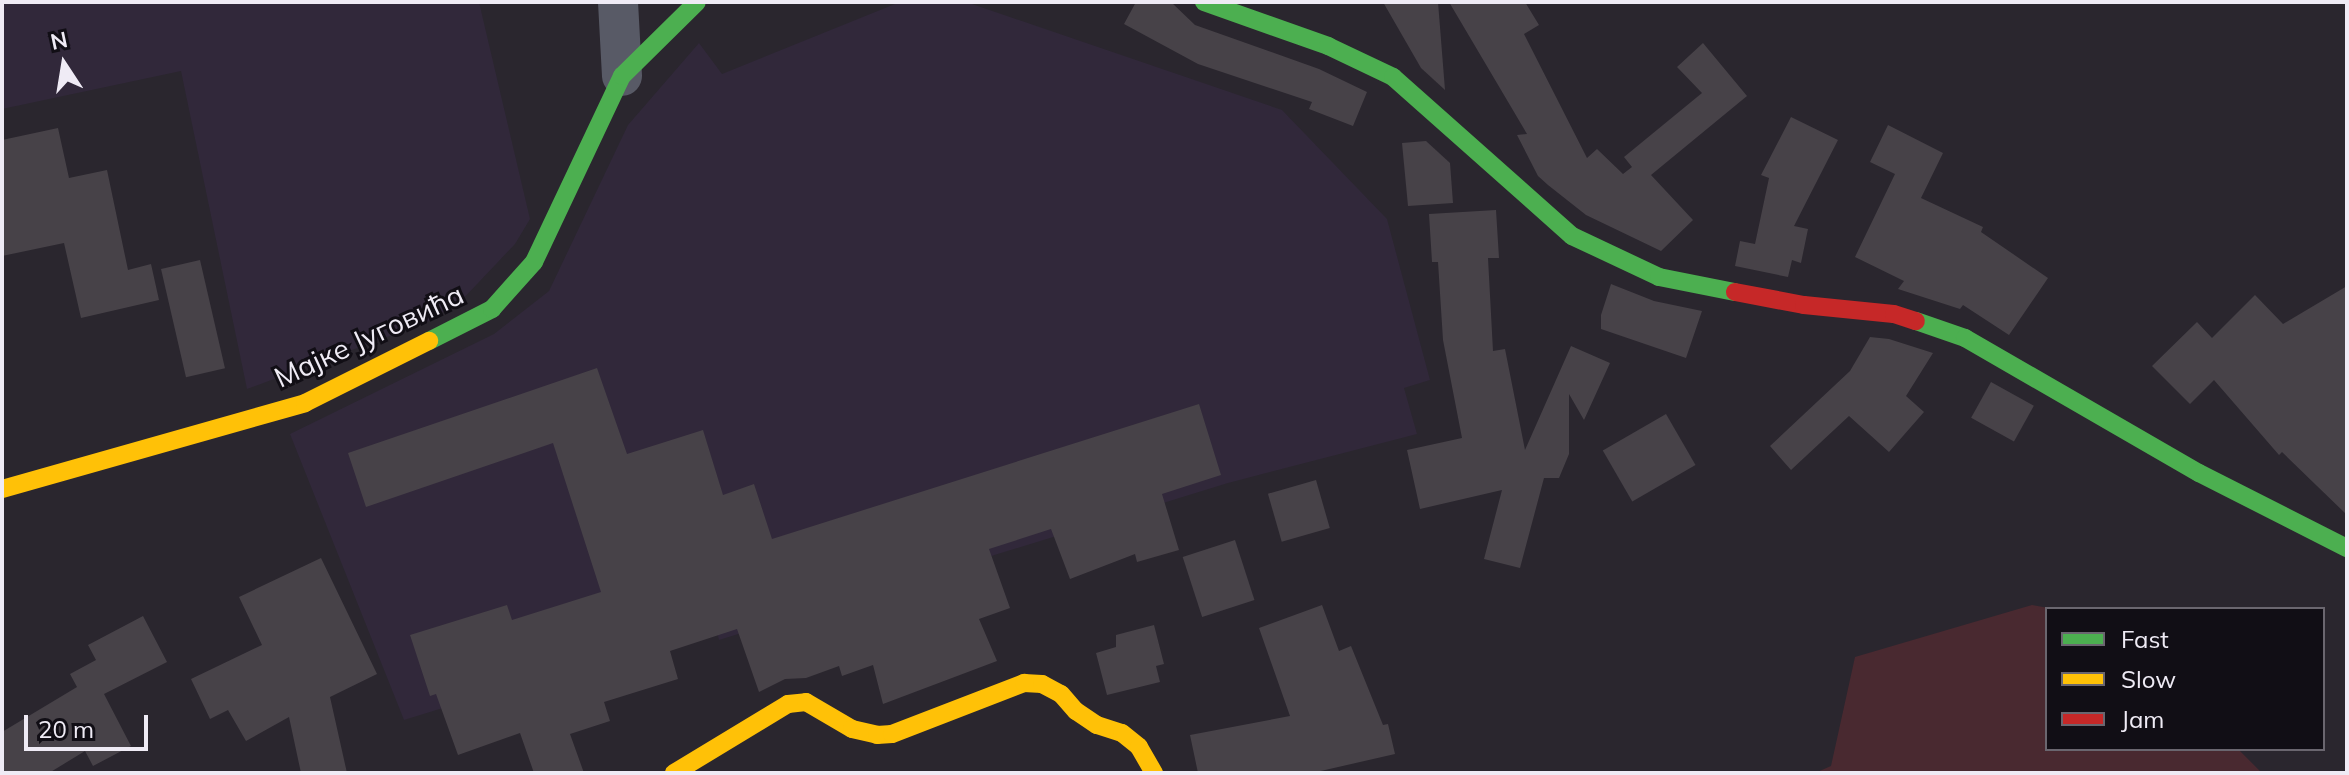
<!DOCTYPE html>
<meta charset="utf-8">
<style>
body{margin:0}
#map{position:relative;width:2349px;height:775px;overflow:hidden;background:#2a262e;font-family:Mulish,sans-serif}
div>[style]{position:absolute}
.built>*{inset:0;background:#31283a}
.green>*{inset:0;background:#492930}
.building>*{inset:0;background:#474248;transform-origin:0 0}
.street>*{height:40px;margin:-20px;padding:0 20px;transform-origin:20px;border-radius:20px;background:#585a66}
.fast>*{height:18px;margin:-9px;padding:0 9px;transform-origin:9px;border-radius:9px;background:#4caf50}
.slow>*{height:18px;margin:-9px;padding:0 9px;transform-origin:9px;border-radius:9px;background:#ffc107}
.jam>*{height:18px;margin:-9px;padding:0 9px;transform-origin:9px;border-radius:9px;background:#c62828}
span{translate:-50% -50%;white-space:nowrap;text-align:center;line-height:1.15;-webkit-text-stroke:6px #110e15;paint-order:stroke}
.street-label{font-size:28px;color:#efebf5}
.frame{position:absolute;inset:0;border:4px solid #efebf5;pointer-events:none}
.legend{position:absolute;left:2045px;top:607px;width:280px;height:144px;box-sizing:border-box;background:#110e15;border:2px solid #6a666f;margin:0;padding:10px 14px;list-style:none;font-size:24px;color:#efebf5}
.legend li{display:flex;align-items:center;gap:16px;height:40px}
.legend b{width:40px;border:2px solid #6a666f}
.north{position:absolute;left:24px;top:24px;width:80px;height:80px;-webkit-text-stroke:6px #110e15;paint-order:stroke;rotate:348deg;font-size:22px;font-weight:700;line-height:32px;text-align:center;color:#efebf5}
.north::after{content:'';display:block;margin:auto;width:28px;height:36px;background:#efebf5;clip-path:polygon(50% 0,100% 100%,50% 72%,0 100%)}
.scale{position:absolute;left:24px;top:715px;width:124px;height:36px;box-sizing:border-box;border:4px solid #efebf5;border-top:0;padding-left:10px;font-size:24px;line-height:28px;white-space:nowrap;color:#efebf5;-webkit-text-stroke:6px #110e15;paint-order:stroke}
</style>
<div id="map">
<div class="built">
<div style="clip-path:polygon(2px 2px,479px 2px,530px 219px,515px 244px,461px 301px,427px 322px,247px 389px,181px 71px,2px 109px)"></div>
<div style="clip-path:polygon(900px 2px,966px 2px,1282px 110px,1387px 219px,1430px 380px,1404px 388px,1417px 434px,1228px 483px,719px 640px,715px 624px,404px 720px,290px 434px,494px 334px,549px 291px,628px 125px,699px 43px,722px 74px)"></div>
</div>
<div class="green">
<div style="clip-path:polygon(2032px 605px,2054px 609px,2047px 609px,2047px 749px,2238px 749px,2262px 773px,1815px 773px,1831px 766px,1855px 657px)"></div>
</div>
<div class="building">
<div style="clip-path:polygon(1136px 2px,1171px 2px,1195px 25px,1319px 69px,1367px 92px,1353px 126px,1309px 109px,1312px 102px,1198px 64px,1124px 24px)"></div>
<div style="clip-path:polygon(1383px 2px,1438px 2px,1445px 90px,1421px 68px)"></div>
<div style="clip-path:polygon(1449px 2px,1525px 2px,1539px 25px,1524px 34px,1587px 158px,1597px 149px,1623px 174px,1632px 167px,1624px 157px,1702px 93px,1677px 67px,1703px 43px,1747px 96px,1651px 175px,1693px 220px,1661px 251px,1586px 215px,1548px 185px,1538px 176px,1517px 135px,1527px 134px)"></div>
<div style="clip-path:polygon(1791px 117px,1838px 140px,1794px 226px,1808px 229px,1801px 263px,1792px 260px,1788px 277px,1735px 266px,1740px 241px,1755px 244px,1769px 178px,1761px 175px)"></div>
<div style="clip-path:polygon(1888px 125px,1943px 153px,1921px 198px,1983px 227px,1981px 232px,2048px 278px,2009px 335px,1963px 305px,1960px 309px,1898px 289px,1904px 281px,1855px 257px,1895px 174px,1870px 162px)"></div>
<div style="clip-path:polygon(58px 128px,69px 178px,107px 170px,128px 270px,151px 264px,159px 300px,81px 318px,64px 243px,2px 256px,2px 140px)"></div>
<div style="clip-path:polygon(1426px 141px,1450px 163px,1453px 203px,1408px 206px,1402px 143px)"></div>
<div style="clip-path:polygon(1496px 210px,1499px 258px,1488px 258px,1493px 351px,1505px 349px,1525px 450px,1571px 346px,1610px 363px,1584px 420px,1569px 394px,1569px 454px,1559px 478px,1544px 478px,1520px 568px,1484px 559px,1502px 490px,1420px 509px,1407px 450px,1462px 438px,1443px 340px,1438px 262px,1432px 262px,1429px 214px)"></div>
<div style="left:200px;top:260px;width:111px;height:40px;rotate:77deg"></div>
<div style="clip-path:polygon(1611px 284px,1654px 301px,1702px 311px,1686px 358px,1601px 329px,1601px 315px)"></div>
<div style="clip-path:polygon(2347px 286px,2347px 515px,2282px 452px,2279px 455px,2214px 380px,2190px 404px,2152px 366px,2197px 322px,2212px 338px,2255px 295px,2283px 324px)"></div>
<div style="clip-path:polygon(1870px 337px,1889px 339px,1933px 353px,1906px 396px,1924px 412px,1889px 452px,1849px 416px,1791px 470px,1770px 446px,1850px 371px)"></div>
<div style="clip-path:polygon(597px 368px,627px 454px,703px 430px,723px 495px,754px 484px,772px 539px,1199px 404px,1221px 475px,1162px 494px,1179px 550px,1137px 562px,1135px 554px,1070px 579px,1051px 529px,989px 549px,1010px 608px,979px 619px,997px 661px,883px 704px,873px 665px,842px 676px,839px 666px,806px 678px,785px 679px,759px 692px,737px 629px,670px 651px,678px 679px,604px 702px,610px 721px,570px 734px,584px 773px,534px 773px,520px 733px,458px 755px,436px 694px,430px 696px,410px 635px,507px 605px,512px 620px,601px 592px,553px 443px,366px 507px,348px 453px)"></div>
<div style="left:1991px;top:382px;width:49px;height:41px;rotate:29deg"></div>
<div style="left:1666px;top:414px;width:59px;height:73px;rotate:60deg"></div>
<div style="left:1316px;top:480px;width:50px;height:50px;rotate:74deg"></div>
<div style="left:1235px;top:540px;width:63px;height:55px;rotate:72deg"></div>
<div style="clip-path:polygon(321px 558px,377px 674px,330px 697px,347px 773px,301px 773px,289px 717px,246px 741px,228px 710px,210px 719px,191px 679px,262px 645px,239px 597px)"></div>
<div style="clip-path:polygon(1322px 605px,1339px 651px,1351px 646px,1383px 725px,1388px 724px,1395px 754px,1312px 773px,1198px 773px,1190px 735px,1290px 716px,1259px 628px)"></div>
<div style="clip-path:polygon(143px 616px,167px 662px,104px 694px,131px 746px,93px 766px,85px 751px,49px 773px,2px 773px,2px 732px,77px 687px,70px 674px,96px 660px,88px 645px)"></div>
<div style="clip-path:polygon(1154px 625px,1164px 664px,1156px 666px,1160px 682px,1107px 695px,1096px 653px,1116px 647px,1116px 635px)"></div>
</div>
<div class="street">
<div style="left:618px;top:2px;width:74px;rotate:86.9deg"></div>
</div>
<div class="fast">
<div style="left:1204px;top:2px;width:132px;rotate:19.5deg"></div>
<div style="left:1328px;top:46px;width:72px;rotate:25.5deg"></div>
<div style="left:1393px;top:77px;width:239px;rotate:41.6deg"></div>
<div style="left:1572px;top:236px;width:96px;rotate:25.2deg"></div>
<div style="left:1659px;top:277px;width:77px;rotate:11.2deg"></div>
<div style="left:1916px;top:321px;width:52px;rotate:19.1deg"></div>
<div style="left:1965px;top:338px;width:270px;rotate:30deg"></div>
<div style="left:2199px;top:473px;width:166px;rotate:26.9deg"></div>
<div style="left:429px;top:341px;width:71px;rotate:-26.9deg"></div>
<div style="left:492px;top:309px;width:63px;rotate:-48.2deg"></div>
<div style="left:534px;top:262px;width:206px;rotate:-64.7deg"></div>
<div style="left:622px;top:76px;width:105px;rotate:-44.6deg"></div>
</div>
<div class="slow">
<div style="left:2px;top:489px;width:315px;rotate:-15.8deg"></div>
<div style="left:305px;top:403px;width:139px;rotate:-26.6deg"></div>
<div style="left:674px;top:773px;width:133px;rotate:-31.2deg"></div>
<div style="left:788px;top:704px;width:18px;rotate:-6deg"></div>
<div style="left:806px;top:702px;width:53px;rotate:30.4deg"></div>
<div style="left:852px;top:729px;width:26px;rotate:13deg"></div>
<div style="left:877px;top:735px;width:15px;rotate:-4deg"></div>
<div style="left:892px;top:734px;width:142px;rotate:-21.1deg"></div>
<div style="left:1024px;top:683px;width:18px;rotate:3deg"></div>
<div style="left:1042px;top:684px;width:21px;rotate:28deg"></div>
<div style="left:1061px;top:694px;width:23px;rotate:49deg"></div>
<div style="left:1076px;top:711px;width:25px;rotate:34deg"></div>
<div style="left:1097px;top:725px;width:26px;rotate:18deg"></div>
<div style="left:1122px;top:733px;width:22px;rotate:39deg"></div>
<div style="left:1139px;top:747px;width:30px;rotate:60deg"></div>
</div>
<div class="jam">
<div style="left:1735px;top:292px;width:70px;rotate:10.7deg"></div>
<div style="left:1804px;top:305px;width:90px;rotate:5.7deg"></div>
<div style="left:1894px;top:314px;width:23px;rotate:18deg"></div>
</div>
<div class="street-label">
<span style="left:369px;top:336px;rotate:-25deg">Мајке Југовића</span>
</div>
<div class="frame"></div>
<ul class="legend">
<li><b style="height:10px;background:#4caf50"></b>Fast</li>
<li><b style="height:10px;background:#ffc107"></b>Slow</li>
<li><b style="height:10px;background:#c62828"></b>Jam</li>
</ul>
<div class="north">N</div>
<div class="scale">20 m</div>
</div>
